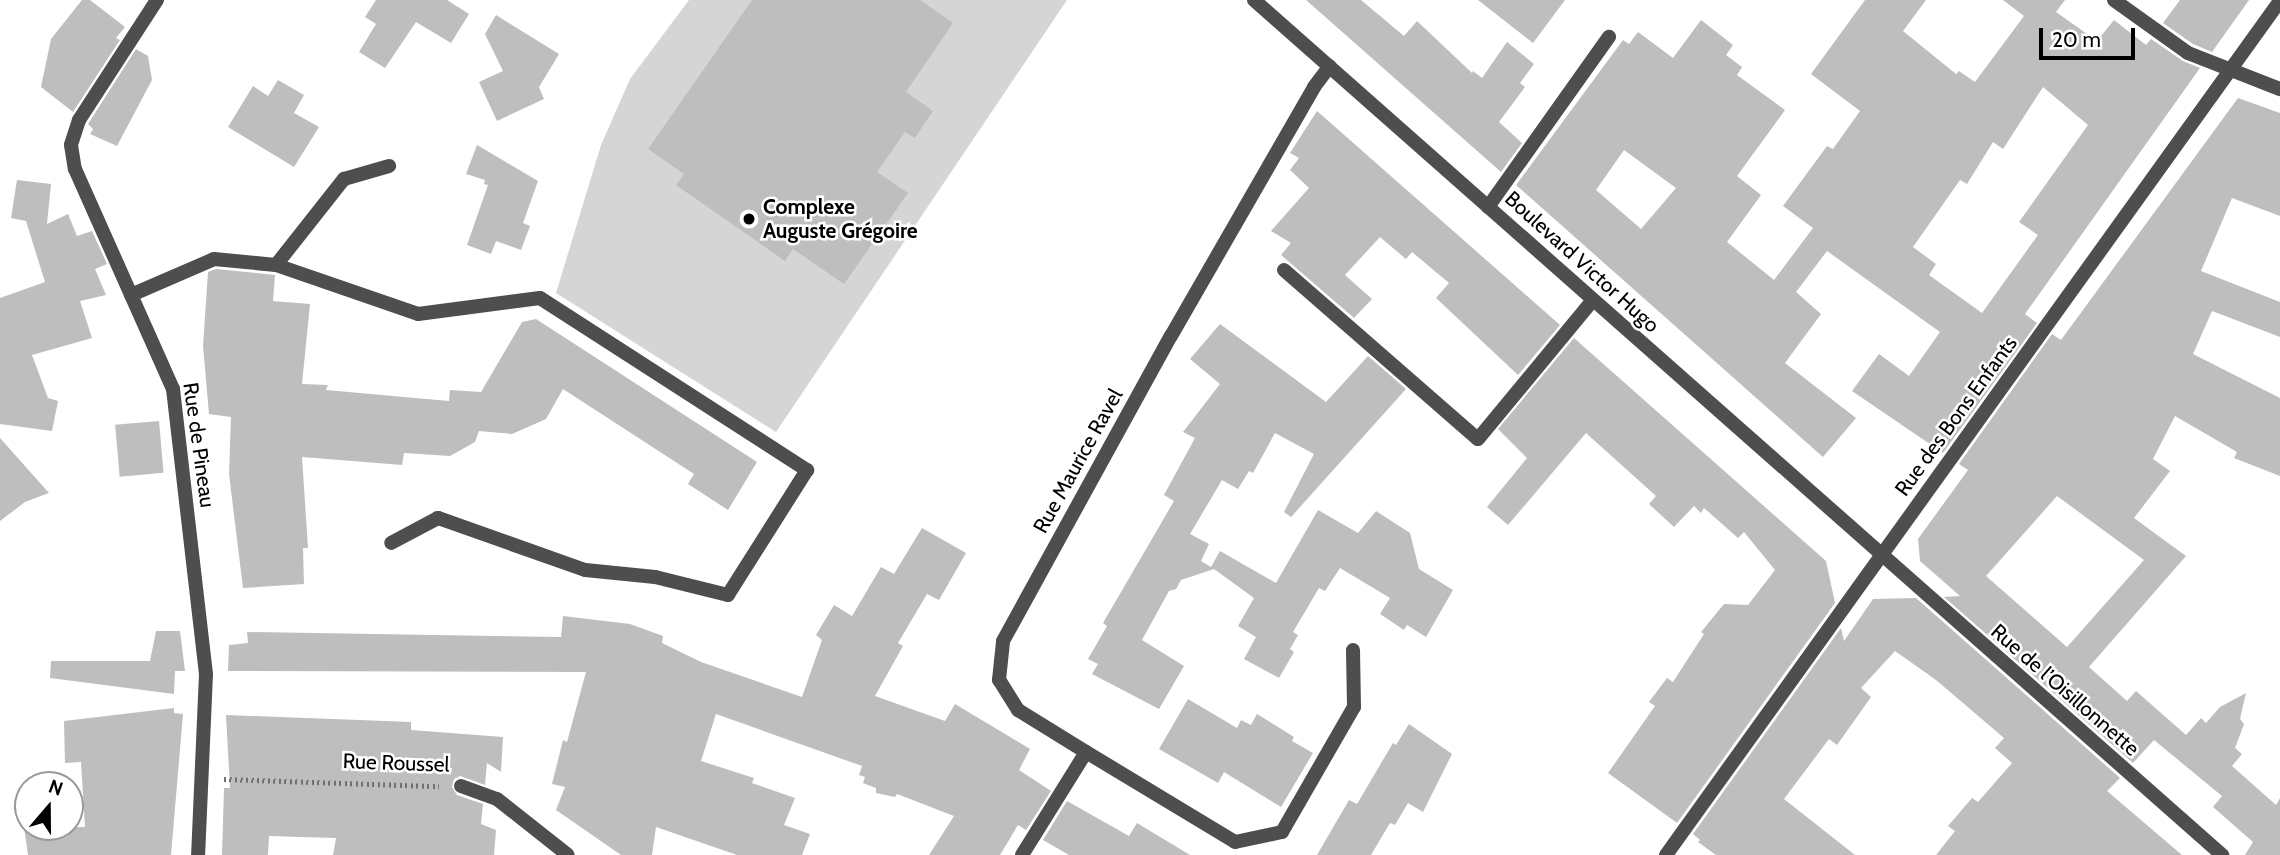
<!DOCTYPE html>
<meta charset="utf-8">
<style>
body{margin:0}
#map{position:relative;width:2280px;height:855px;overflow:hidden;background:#fff;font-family:Cabin,sans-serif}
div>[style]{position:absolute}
.green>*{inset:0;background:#d5d5d5}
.building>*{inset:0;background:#bebebe;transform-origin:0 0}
.path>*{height:4.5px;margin-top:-2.25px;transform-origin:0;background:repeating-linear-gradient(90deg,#707070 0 2px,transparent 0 5.5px)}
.service>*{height:14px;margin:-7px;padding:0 7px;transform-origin:7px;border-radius:7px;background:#4e4e4e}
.minor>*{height:14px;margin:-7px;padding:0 7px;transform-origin:7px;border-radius:7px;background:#4e4e4e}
.dots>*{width:19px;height:19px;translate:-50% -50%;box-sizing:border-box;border:4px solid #fff;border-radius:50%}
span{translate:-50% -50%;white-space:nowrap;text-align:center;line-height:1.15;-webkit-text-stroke:5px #fff;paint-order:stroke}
.poi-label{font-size:21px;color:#000;font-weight:700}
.left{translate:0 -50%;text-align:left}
.street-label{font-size:21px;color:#000}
.north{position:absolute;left:14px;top:771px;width:70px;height:70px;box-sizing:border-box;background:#fff;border:2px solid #999;border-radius:50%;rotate:20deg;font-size:19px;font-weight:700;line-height:28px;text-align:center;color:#000}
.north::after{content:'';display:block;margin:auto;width:24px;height:32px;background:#000;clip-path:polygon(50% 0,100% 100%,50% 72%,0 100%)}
.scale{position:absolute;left:2039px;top:28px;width:96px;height:32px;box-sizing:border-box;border:4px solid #000;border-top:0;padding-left:9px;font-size:21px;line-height:24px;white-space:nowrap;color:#000;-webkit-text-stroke:5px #fff;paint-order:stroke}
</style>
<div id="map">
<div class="green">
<div style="clip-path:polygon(689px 0,1067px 0,776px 432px,556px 293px,601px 145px,630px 79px)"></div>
</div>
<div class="building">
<div style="clip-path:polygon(82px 0,90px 0,125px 27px,116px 38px,120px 40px,73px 112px,41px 87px,51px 39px)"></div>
<div style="clip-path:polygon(376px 0,447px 0,469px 14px,451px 43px,416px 22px,385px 68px,359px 52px,376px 24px,365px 17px)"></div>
<div style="clip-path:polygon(752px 0,920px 0,953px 23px,906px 92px,933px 111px,915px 138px,905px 132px,877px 172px,908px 193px,844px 284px,793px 249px,785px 261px,676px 185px,684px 174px,648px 149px)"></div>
<div style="clip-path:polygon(1306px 0,1361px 0,1404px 36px,1417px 21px,1472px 73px,1473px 71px,1482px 78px,1507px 42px,1534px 64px,1520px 83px,1525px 87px,1499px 122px,1522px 143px,1501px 172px)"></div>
<div style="clip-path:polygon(1478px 0,1565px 0,1533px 43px)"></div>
<div style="clip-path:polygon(evenodd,1865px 0,1926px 0,1903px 31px,1956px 74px,1959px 71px,1975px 82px,2024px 16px,2003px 0,2065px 0,2056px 12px,2097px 41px,2114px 20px,2146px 45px,2151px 39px,2183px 61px,2200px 68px,2025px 314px,2037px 323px,1943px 453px,1852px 391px,1879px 354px,1909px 376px,1940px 332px,1827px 251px,1796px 292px,1821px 314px,1785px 363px,1856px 418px,1823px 457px,1516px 185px,1623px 40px,1629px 44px,1638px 32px,1673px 58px,1701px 20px,1733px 45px,1726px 55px,1742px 67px,1737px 75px,1785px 110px,1737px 176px,1761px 195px,1727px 242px,1774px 280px,1813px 228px,1783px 206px,1827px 146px,1833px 149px,1860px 111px,1811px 74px,1865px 0,2043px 87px,2088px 125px,2019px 222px,2038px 235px,1982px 313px,1929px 275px,1936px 264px,1913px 247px,1960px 180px,1967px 184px,1993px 142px,2003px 149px,2043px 87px,1865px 0,1624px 150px,1676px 188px,1641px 229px,1596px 190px,1624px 150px)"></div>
<div style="clip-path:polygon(2180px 0,2249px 0,2212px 52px,2193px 44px,2163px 23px)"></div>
<div style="clip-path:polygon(496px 15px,559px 54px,539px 87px,544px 99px,497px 121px,479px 82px,503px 71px,485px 34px)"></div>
<div style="clip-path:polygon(136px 49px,148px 56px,152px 80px,117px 146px,90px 134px,93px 129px,88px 124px)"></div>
<div style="clip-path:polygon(278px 80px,304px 95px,294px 113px,319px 127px,294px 167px,228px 127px,253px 86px,268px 96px)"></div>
<div style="clip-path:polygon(evenodd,2238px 98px,2280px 113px,2280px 216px,2232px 198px,2201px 271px,2280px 302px,2280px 337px,2212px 311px,2193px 354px,2280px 398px,2280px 476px,2234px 458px,2237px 452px,2175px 416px,2153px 459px,2170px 471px,2134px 518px,2186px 556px,2089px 667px,2127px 701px,2136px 691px,2186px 735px,2201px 718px,2206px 723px,2220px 707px,2246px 693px,2240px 719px,2244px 724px,2235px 748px,2242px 754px,2232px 766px,2276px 805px,2280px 798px,2280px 855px,2245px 855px,2253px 842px,2213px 807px,2222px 796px,2154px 740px,2133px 763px,1944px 597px,1960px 596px,1920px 561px,1918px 539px,1968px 470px,1959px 464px,2052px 334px,2061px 340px,2238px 98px,2057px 496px,2144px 560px,2067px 647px,1986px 576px,2057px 496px)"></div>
<div style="clip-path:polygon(1317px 111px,1560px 325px,1518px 375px,1436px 298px,1449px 283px,1412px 252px,1406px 259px,1380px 237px,1345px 275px,1372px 299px,1354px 318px,1281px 255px,1291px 243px,1271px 231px,1309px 188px,1290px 170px,1299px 158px,1290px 153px)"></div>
<div style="clip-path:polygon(477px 145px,538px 181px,523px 223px,530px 226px,521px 250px,496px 241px,491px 254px,467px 245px,488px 185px,484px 184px,485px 180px,466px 174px)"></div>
<div style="clip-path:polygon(17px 180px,51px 184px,47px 224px,68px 214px,77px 236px,92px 231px,107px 264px,95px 269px,106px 295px,80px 301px,92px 338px,32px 355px,48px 398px,58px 401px,52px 431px,0 424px,0 298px,45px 282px,26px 221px,11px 218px)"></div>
<div style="clip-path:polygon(216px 269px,275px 275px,273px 301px,310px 304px,302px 384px,328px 385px,326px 390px,449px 401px,450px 390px,481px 392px,522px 322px,536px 319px,757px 462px,728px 510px,688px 484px,694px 474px,563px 389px,546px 419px,512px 434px,479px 431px,475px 442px,450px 456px,404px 453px,402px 465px,302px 457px,308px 548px,303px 548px,304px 584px,243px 588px,229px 474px,231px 417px,209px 414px,203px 346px,208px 272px)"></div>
<div style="clip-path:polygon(1220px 324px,1326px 402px,1368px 356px,1406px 389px,1291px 517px,1284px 512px,1314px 454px,1275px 433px,1253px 473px,1249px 471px,1238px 489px,1222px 480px,1190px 534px,1209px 544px,1201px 561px,1211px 567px,1220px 551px,1276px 583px,1318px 510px,1358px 533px,1376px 511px,1410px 533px,1419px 569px,1453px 590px,1426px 637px,1407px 625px,1404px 630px,1380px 614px,1390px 598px,1340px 568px,1325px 591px,1319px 588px,1293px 632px,1298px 635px,1290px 649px,1294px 652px,1279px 678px,1244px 659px,1256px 637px,1238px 626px,1254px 598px,1214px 569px,1181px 580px,1176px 589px,1169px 591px,1142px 640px,1184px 666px,1159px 709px,1092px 674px,1098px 664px,1088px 659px,1107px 626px,1103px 623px,1174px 501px,1164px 495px,1195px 438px,1183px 432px,1220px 384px,1190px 359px)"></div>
<div style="clip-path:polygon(1574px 338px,1826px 561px,1835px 603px,1677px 823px,1608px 773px,1655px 706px,1649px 702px,1667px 678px,1673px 682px,1704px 634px,1701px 632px,1724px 604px,1748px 605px,1775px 570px,1744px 532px,1738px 538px,1704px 508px,1701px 513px,1694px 506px,1674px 527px,1649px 504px,1656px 496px,1586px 433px,1508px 525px,1487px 507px,1527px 458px,1498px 429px)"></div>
<div style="left:159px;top:421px;width:52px;height:44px;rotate:85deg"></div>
<div style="clip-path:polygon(0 438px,49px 493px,25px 502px,0 521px)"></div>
<div style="clip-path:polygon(922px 528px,966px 553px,939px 600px,927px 594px,898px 643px,903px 646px,875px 696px,945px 721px,955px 704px,1030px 749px,1019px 770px,1051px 791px,1026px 830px,1018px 825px,1000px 855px,929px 855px,954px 816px,897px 794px,895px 797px,876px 793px,876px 788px,863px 783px,865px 777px,859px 775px,862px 766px,716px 714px,701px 761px,754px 778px,752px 783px,795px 798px,784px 825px,810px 834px,802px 855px,737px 855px,656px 827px,652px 855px,621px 855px,556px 810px,565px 787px,552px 784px,563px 740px,567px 742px,586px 672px,228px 671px,229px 645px,248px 643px,247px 632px,561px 637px,563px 616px,630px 624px,663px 636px,662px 643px,701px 662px,802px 697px,822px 640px,816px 635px,834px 605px,852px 616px,881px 567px,894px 574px)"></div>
<div style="clip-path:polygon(1916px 598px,2120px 778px,2107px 791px,2182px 855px,1936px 855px,1955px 831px,1948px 826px,1972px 798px,1978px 802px,2012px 763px,1995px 748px,2004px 738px,1936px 680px,1895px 651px,1861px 688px,1871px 697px,1837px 745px,1829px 739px,1784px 799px,1855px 855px,1716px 855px,1698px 842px,1700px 840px,1693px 834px,1841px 628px,1844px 641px,1873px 599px)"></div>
<div style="clip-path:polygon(156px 631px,180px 631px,185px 671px,175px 671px,174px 694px,50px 678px,51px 661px,150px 661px)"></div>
<div style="clip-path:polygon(1188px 699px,1237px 728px,1241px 720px,1251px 725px,1257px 714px,1294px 737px,1292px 741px,1313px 753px,1281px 807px,1224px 772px,1218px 783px,1159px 749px)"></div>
<div style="clip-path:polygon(174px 708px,174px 713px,183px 714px,171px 855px,28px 855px,24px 827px,85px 827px,81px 762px,65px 763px,64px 721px)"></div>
<div style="clip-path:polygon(226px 715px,411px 722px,411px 730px,503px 737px,501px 772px,487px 763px,485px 785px,460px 776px,454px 779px,452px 787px,457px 795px,483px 804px,481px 824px,496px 830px,494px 855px,333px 855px,336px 838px,269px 836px,268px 855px,222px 855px,224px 788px,230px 788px)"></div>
<div style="clip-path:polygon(1409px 724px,1452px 754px,1423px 812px,1408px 803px,1395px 825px,1390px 823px,1371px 855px,1317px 855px,1349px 800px,1357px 804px,1393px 743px,1396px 745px)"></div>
<div style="clip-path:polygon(1067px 801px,1129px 836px,1137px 823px,1190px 855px,1069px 855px,1043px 840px)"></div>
</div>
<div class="path">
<div style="left:224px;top:779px;width:215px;rotate:1.9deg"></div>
</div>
<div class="service">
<div style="left:276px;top:265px;width:150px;rotate:19deg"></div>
<div style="left:418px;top:314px;width:123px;rotate:-7.5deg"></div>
<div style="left:540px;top:298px;width:318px;rotate:32.8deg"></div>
<div style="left:807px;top:470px;width:148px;rotate:122.3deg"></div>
<div style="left:728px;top:595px;width:75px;rotate:-166.1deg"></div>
<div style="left:655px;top:577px;width:70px;rotate:-174.3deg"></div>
<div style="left:585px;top:570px;width:156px;rotate:-160.5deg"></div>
<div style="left:438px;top:518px;width:53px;rotate:152deg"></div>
<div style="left:1284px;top:270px;width:257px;rotate:41.1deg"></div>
<div style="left:1478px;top:439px;width:180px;rotate:-50.4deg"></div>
<div style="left:131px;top:295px;width:90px;rotate:-23.4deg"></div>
<div style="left:214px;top:259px;width:62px;rotate:5.5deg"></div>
<div style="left:276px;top:265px;width:110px;rotate:-51.7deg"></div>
<div style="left:344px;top:179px;width:47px;rotate:-16.1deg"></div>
</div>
<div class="minor">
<div style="left:157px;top:0;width:143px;rotate:123deg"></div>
<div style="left:79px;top:120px;width:26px;rotate:108deg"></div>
<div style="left:71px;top:145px;width:24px;rotate:81deg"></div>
<div style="left:75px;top:169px;width:241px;rotate:66deg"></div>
<div style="left:173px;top:389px;width:287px;rotate:83.4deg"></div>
<div style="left:206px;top:674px;width:181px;rotate:92.5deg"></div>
<div style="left:1254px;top:0;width:1292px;rotate:41.45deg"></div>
<div style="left:2114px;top:0;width:91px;rotate:35.6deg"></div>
<div style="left:2188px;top:53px;width:99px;rotate:21.4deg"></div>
<div style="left:1488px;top:207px;width:209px;rotate:-54.6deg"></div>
<div style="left:1086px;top:752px;width:174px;rotate:31.1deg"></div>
<div style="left:1235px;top:842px;width:48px;rotate:-12deg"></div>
<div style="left:1282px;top:832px;width:144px;rotate:-60.1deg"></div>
<div style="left:1354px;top:707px;width:57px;rotate:-91deg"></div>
<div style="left:461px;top:786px;width:38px;rotate:20deg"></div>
<div style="left:497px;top:799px;width:90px;rotate:38.3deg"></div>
<div style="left:1022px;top:855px;width:121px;rotate:-58.1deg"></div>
<div style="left:1086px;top:752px;width:80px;rotate:-148.3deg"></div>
<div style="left:1018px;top:710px;width:36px;rotate:-122deg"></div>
<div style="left:999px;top:680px;width:39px;rotate:-84deg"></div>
<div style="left:1003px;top:641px;width:348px;rotate:-61.2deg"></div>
<div style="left:1171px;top:336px;width:287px;rotate:-60.1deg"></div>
<div style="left:1314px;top:87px;width:26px;rotate:-53deg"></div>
<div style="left:1666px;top:855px;width:1052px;rotate:-54.29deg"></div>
</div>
<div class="dots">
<div style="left:749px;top:219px;background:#000"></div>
</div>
<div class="poi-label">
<span class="left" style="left:763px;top:219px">Complexe<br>Auguste Grégoire</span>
</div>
<div class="street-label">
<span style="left:1582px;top:262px;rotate:42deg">Boulevard Victor Hugo</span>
<span style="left:1956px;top:416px;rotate:-54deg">Rue des Bons Enfants</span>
<span style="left:199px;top:445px;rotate:82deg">Rue de Pineau</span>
<span style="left:1078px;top:461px;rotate:-61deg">Rue Maurice Ravel</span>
<span style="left:2065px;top:690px;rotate:41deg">Rue de l’Oisillonnette</span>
<span style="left:396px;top:763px;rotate:2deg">Rue Roussel</span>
</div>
<div class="north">N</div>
<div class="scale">20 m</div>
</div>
